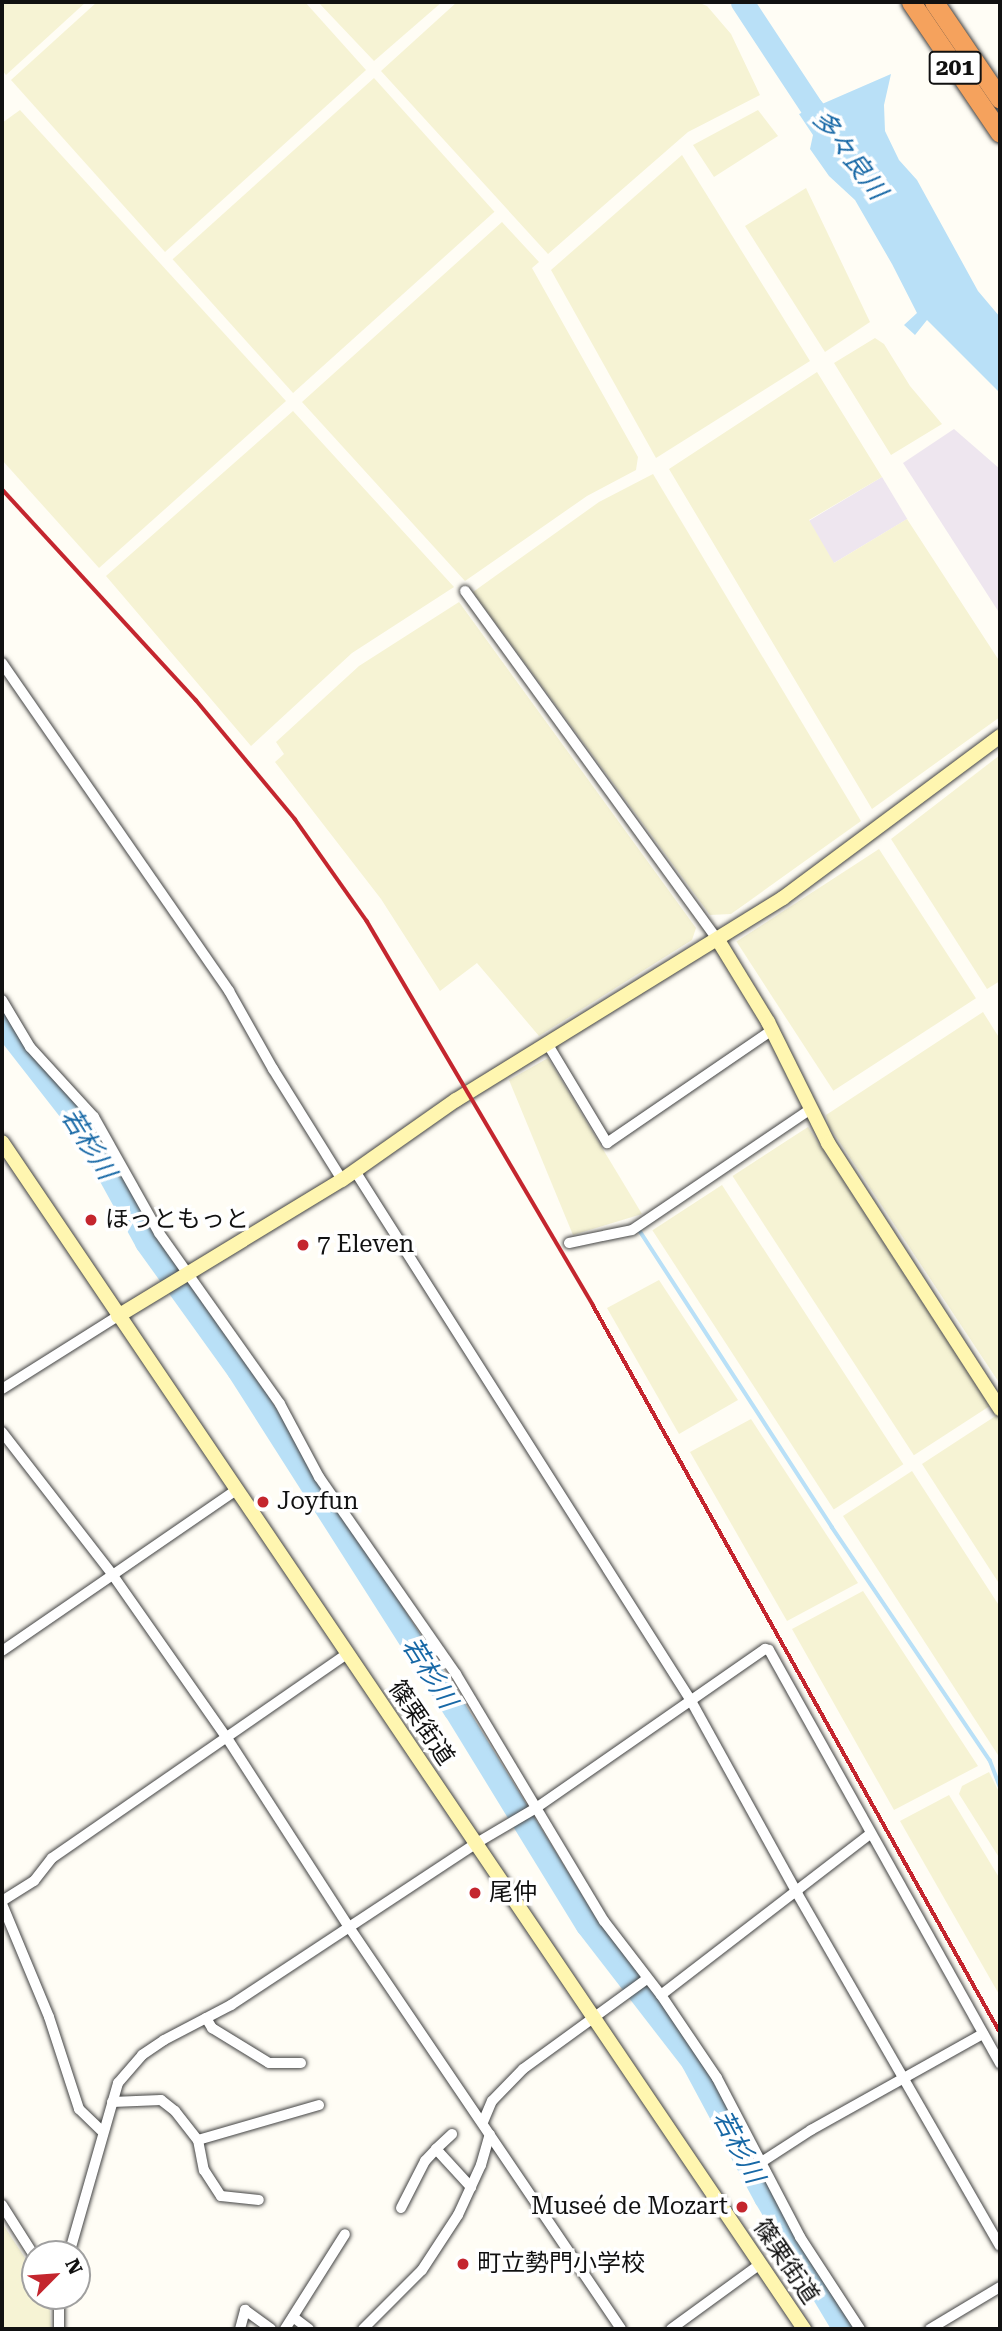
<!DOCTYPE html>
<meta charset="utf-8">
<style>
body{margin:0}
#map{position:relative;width:1002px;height:2331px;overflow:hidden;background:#fffdf5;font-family:"Roboto Serif","Noto Sans JP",serif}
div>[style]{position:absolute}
.industrial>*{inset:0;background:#eee6ef;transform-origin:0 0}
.farmland>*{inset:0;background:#f6f3d4;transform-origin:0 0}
.water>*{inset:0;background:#b9e0f7}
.stream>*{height:3.5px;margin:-1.75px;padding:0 1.75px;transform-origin:1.75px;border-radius:1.75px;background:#b9e0f7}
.river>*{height:23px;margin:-11.5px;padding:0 11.5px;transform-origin:11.5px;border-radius:11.5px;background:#b9e0f7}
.roads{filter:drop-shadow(0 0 2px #444) drop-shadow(0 0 2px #444)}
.street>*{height:10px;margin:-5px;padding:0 5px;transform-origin:5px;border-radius:5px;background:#fff}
.secondary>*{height:14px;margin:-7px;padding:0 7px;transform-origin:7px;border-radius:7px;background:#fff6b0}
.highway>*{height:19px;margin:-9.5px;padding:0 9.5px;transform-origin:9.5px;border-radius:9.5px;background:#f5a25d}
.rail>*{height:3.5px;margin:-1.75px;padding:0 1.75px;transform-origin:1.75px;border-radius:1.75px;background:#c4262e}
.dots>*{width:19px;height:19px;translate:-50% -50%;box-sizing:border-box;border:4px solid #fff;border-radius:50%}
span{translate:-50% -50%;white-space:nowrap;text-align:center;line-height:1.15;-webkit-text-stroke:7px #fff;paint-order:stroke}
.shield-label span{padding:2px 5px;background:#fff;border:2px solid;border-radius:5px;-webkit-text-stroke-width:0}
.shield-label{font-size:23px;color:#111;font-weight:700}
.poi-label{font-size:24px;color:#111}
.left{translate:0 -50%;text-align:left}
.right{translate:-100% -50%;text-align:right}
.street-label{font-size:24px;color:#111}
.water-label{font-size:26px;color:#1768a6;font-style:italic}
.frame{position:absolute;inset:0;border:4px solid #111;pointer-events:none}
.north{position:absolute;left:21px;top:2240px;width:70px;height:70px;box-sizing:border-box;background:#fff;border:2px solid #a0a0a0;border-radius:50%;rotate:65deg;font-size:19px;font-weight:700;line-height:28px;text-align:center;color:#111}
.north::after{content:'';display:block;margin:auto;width:24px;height:32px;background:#c4262e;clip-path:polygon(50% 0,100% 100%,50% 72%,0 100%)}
</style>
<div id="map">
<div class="industrial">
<div style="clip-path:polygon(954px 429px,1000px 469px,1000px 614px,903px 463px)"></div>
<div style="left:882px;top:477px;width:49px;height:86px;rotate:59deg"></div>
</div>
<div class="farmland">
<div style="clip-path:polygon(2px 2px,86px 2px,6px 75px,2px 70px)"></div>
<div style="clip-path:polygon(97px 2px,305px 2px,366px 70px,165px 252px,11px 80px)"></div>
<div style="clip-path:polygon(318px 2px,442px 2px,374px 61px)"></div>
<div style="clip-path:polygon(457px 2px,697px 2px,707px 6px,731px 34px,760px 95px,688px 132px,548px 254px,381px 71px)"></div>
<div style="left:374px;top:78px;width:180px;height:271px;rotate:48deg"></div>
<div style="clip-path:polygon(20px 110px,286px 401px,99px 568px,2px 460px,2px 123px)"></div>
<div style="clip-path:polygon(758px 110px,778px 136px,714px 177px,693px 145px)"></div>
<div style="clip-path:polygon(682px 155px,810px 361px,656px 458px,551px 270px)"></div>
<div style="clip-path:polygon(806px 188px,870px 322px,825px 352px,745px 226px)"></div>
<div style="clip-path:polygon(502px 222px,539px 262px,532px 268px,638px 457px,636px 470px,587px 496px,465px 581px,302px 402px)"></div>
<div style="clip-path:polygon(875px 338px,884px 344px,910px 386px,942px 424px,891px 455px,834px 363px)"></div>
<div style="clip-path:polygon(817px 372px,882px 477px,809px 520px,834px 563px,907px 519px,1000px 662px,1000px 717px,872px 809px,669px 469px)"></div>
<div style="clip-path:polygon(293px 411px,454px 587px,352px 653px,251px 746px,106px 576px)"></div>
<div style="clip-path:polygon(653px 474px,861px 821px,731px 914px,710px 915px,473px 592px,599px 502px)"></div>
<div style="clip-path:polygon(459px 602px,696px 928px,692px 940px,539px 1036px,477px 963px,440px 991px,381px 899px,275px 762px,284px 754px,276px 742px,359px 666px)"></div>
<div style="clip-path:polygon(1000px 755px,1000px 981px,987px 989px,891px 839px)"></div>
<div style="left:879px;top:849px;width:178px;height:170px;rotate:57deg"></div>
<div style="clip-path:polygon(983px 1012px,1000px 1039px,1000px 1384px,829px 1126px,826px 1115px)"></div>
<div style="clip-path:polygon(548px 1058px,642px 1214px,573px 1235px,509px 1080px)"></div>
<div style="left:808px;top:1127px;width:333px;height:90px;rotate:57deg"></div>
<div style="left:722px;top:1185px;width:333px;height:83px;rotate:57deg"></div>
<div style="clip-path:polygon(659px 1280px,738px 1400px,679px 1434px,607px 1308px)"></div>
<div style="clip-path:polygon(997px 1415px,1000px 1420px,1000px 1585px,922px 1464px)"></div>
<div style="clip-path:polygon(751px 1419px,858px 1583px,787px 1621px,690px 1452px)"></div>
<div style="clip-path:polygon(912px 1471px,1000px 1607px,1000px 1754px,998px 1755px,843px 1516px)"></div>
<div style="clip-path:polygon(863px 1591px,978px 1766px,894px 1810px,792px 1629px)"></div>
<div style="clip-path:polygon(989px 1772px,1000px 1794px,1000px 1859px,959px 1794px,962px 1786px)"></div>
<div style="clip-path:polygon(949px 1795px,1000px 1879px,1000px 1996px,900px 1821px)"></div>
<div style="clip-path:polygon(2px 2223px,35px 2273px,35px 2296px,49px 2296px,51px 2329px,2px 2329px)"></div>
</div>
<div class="water">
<div style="clip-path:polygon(891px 74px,884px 105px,885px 131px,899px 160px,917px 180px,978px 291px,1000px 317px,1000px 393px,927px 320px,915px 335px,904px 325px,917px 313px,892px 264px,855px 200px,829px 176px,810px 149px,813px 135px,799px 114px)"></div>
</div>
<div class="stream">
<div style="left:640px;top:1231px;width:353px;rotate:57deg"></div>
<div style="left:832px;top:1527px;width:282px;rotate:55.9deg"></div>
<div style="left:990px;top:1760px;width:28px;rotate:69deg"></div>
</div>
<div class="river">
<div style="left:742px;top:2px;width:127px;rotate:56.6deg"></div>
<div style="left:812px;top:108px;width:30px;rotate:49deg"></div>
<div style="left:2px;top:1024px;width:133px;rotate:52deg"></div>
<div style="left:84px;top:1129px;width:129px;rotate:61.2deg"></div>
<div style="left:146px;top:1242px;width:158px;rotate:54.3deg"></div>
<div style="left:238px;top:1370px;width:403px;rotate:57.5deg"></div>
<div style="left:455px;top:1710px;width:252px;rotate:58.5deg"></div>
<div style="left:587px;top:1925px;width:172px;rotate:52.3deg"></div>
<div style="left:692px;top:2061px;width:154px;rotate:61.8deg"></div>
<div style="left:765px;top:2197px;width:154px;rotate:59.1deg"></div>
</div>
<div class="roads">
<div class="street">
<div style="left:465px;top:591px;width:431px;rotate:54.1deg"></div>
<div style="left:2px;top:663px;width:399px;rotate:55.3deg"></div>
<div style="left:229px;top:991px;width:90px;rotate:60.6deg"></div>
<div style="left:273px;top:1069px;width:131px;rotate:58.1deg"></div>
<div style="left:2px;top:1000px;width:55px;rotate:59.2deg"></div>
<div style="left:30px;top:1047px;width:95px;rotate:47.6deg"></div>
<div style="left:94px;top:1117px;width:133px;rotate:60.7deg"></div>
<div style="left:159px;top:1233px;width:209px;rotate:54.7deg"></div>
<div style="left:280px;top:1404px;width:83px;rotate:61.9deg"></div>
<div style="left:319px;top:1477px;width:240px;rotate:55.2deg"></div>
<div style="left:456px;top:1674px;width:288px;rotate:59.1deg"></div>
<div style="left:604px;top:1921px;width:93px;rotate:52.4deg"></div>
<div style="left:661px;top:1995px;width:100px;rotate:56deg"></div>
<div style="left:717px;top:2078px;width:179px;rotate:62.4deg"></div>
<div style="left:800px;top:2237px;width:110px;rotate:56.9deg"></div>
<div style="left:547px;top:1043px;width:117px;rotate:59deg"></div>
<div style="left:607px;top:1143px;width:200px;rotate:-34.4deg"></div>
<div style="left:355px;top:1171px;width:625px;rotate:57.61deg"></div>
<div style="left:690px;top:1699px;width:222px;rotate:61.1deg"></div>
<div style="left:797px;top:1893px;width:407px;rotate:60.1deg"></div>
<div style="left:569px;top:1243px;width:64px;rotate:-11.7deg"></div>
<div style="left:632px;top:1230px;width:216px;rotate:-34.1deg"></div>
<div style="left:2px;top:1389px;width:137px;rotate:-32.2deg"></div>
<div style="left:2px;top:1432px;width:180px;rotate:52.2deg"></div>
<div style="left:112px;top:1574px;width:200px;rotate:55deg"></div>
<div style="left:227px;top:1738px;width:225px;rotate:57.2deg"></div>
<div style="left:349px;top:1927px;width:485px;rotate:55.9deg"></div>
<div style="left:2px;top:1651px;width:284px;rotate:-34.5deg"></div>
<div style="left:2px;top:1901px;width:38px;rotate:-32deg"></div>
<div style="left:34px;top:1881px;width:29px;rotate:-52deg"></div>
<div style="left:52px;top:1858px;width:359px;rotate:-34.7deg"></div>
<div style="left:2px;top:1904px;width:122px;rotate:67.4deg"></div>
<div style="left:49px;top:2017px;width:97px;rotate:71.9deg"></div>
<div style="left:79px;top:2109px;width:33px;rotate:44deg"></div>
<div style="left:661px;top:1995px;width:262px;rotate:-37.6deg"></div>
<div style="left:206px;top:2018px;width:12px;rotate:59deg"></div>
<div style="left:212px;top:2028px;width:67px;rotate:31.6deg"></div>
<div style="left:269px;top:2063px;width:32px"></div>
<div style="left:112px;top:2102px;width:49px;rotate:-2.3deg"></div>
<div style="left:161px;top:2100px;width:18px;rotate:38deg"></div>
<div style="left:175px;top:2111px;width:37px;rotate:52deg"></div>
<div style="left:198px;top:2140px;width:31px;rotate:79deg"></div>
<div style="left:204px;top:2170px;width:31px;rotate:57deg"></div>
<div style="left:221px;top:2196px;width:38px;rotate:6deg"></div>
<div style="left:483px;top:2122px;width:23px;rotate:-67deg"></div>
<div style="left:492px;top:2101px;width:45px;rotate:-45.9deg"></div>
<div style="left:523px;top:2069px;width:153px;rotate:-36deg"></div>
<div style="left:198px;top:2140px;width:126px;rotate:-16.1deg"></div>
<div style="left:436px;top:2149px;width:22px;rotate:-43deg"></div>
<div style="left:760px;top:2163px;width:61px;rotate:-32.9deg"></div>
<div style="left:811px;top:2130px;width:197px;rotate:-29.2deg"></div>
<div style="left:2px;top:2205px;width:62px;rotate:57.6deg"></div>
<div style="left:401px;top:2208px;width:53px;rotate:-62.9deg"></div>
<div style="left:425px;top:2161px;width:16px;rotate:-47deg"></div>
<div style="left:436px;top:2149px;width:52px;rotate:47.4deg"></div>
<div style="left:69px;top:2254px;width:178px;rotate:-74deg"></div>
<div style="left:118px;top:2083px;width:37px;rotate:-49deg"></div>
<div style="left:142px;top:2055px;width:27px;rotate:-34deg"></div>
<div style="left:164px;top:2040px;width:76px;rotate:-27.6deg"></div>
<div style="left:231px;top:2005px;width:292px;rotate:-33.4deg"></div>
<div style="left:475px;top:1844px;width:71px;rotate:-30.5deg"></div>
<div style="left:536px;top:1808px;width:279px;rotate:-34.8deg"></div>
<div style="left:765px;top:1649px;width:4px;rotate:14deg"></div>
<div style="left:769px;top:1650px;width:474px;rotate:60.8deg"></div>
<div style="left:293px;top:2317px;width:20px;rotate:37deg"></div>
<div style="left:59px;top:2329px;width:33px;rotate:-90deg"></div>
<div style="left:240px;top:2329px;width:20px;rotate:-75deg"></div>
<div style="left:245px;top:2310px;width:32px;rotate:36deg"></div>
<div style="left:285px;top:2329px;width:112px;rotate:-57.7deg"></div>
<div style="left:363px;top:2329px;width:83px;rotate:-45deg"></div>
<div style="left:422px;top:2270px;width:66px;rotate:-56.8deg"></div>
<div style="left:458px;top:2215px;width:55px;rotate:-65.3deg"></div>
<div style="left:481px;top:2165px;width:32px;rotate:-74deg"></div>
<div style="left:671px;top:2329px;width:110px;rotate:-36.1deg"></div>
<div style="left:930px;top:2329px;width:82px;rotate:-31deg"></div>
</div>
<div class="secondary">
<div style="left:718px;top:940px;width:96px;rotate:58.6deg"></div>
<div style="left:768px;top:1022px;width:135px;rotate:63.6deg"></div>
<div style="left:828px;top:1143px;width:317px;rotate:57.1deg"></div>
<div style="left:2px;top:1142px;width:1433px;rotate:55.95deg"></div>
<div style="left:118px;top:1316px;width:262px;rotate:-31.3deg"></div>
<div style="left:342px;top:1180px;width:139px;rotate:-35.1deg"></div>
<div style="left:456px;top:1100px;width:384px;rotate:-31.7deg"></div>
<div style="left:783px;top:898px;width:271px;rotate:-36.7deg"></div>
</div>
<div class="highway">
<div style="left:911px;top:2px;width:158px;rotate:55.8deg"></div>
<div style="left:934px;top:2px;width:117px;rotate:55.8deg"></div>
</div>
</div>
<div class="rail">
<div style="left:2px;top:489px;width:287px;rotate:47.4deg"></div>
<div style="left:196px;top:700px;width:155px;rotate:50.2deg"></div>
<div style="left:295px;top:819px;width:125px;rotate:54.8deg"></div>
<div style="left:367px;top:921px;width:446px;rotate:59.5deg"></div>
<div style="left:593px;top:1305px;width:833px;rotate:60.76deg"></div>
</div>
<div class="dots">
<div style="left:91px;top:1220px;background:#c4262e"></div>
<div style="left:303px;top:1245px;background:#c4262e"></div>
<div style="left:263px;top:1502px;background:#c4262e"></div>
<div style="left:475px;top:1893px;background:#c4262e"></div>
<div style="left:742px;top:2207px;background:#c4262e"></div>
<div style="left:463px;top:2264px;background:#c4262e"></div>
</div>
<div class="shield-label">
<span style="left:955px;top:68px">201</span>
</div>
<div class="poi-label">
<span class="left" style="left:105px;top:1220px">ほっともっと</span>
<span class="left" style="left:317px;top:1245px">7 Eleven</span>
<span class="left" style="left:277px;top:1502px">Joyfun</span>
<span class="left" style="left:489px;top:1893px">尾仲</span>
<span class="right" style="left:728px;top:2207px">Museé de Mozart</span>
<span class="left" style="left:477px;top:2264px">町立勢門小学校</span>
</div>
<div class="street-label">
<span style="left:421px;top:1723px;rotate:56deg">篠栗街道</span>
<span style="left:786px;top:2262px;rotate:56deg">篠栗街道</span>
</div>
<div class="water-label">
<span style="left:849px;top:155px;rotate:53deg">多々良川</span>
<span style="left:88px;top:1144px;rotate:58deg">若杉川</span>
<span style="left:429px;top:1673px;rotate:58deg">若杉川</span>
<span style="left:738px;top:2147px;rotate:62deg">若杉川</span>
</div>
<div class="frame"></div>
<div class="north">N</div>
</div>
